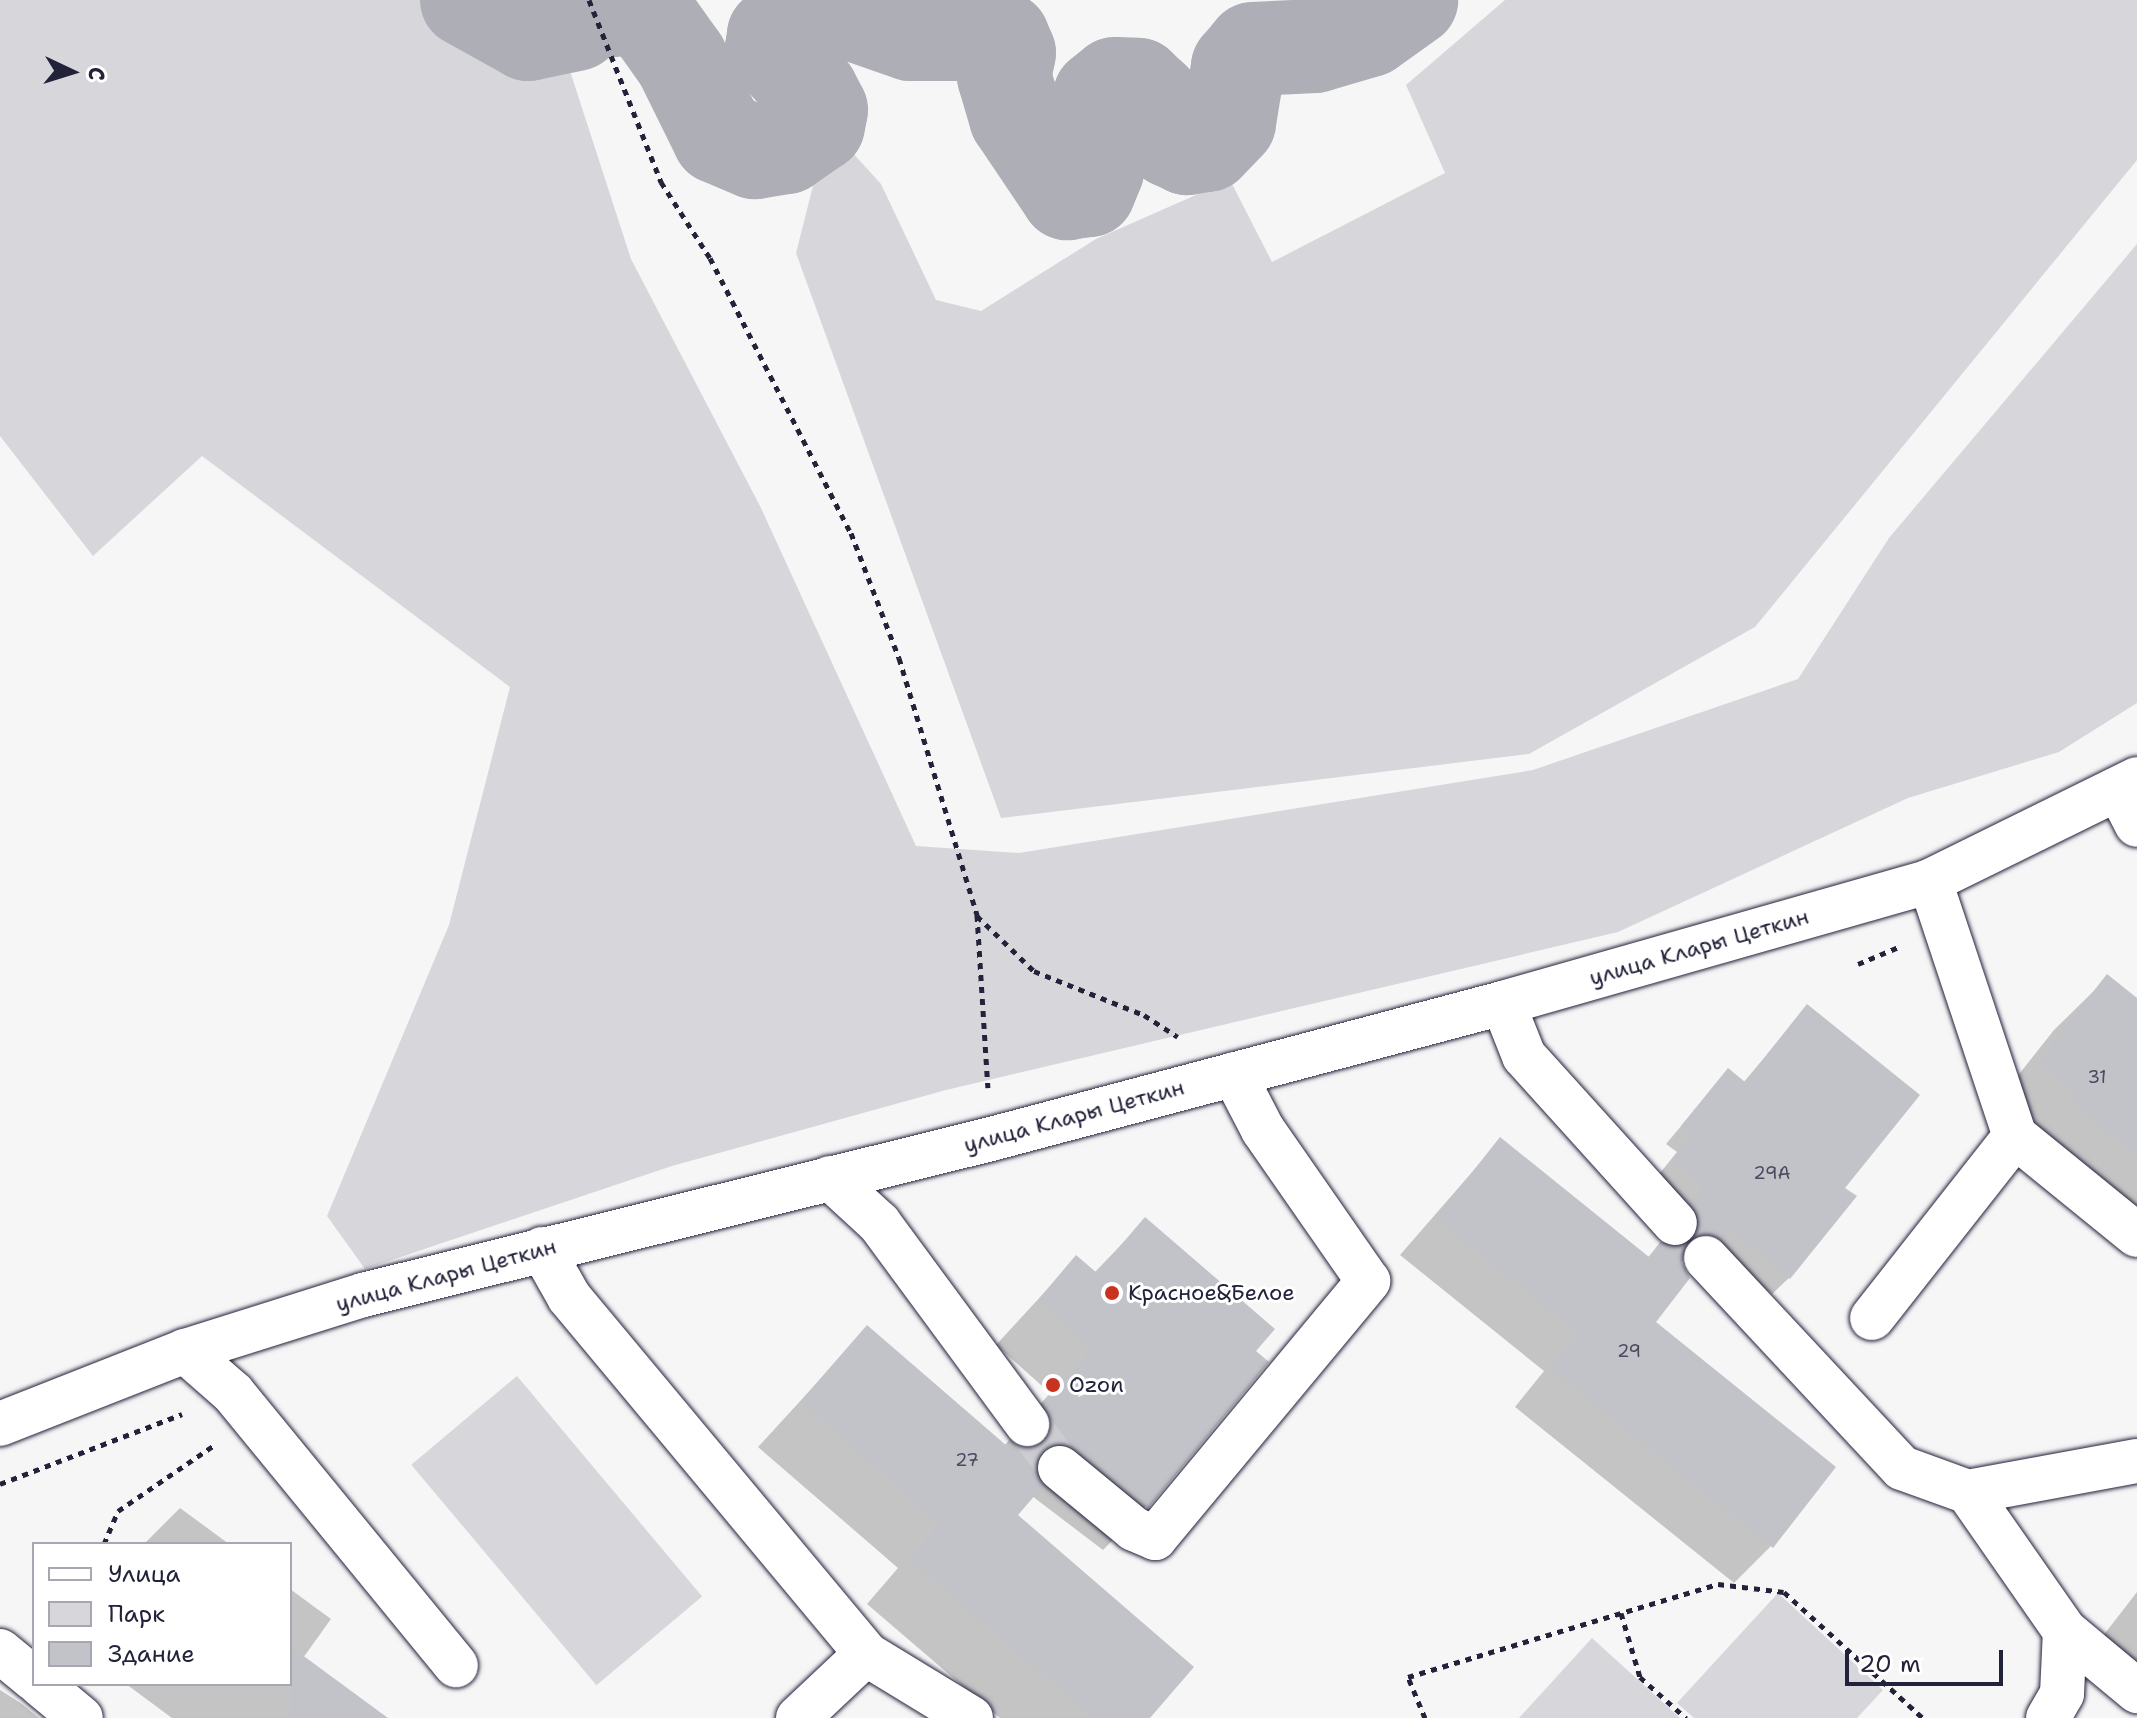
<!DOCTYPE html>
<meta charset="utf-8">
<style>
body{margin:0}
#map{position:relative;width:2137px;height:1718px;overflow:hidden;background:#f6f6f7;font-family:"Shantell Sans",sans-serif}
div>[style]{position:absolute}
.green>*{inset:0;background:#d7d7db;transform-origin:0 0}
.shadow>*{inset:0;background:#0003}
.river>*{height:94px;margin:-47px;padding:0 47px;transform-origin:47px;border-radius:47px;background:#aeaeb7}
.building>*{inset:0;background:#c2c2c9}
.minor-tunnel>*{height:44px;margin-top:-22px;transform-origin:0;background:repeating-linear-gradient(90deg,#ccccd1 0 44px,transparent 0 66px)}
.path>*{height:5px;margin-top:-2.5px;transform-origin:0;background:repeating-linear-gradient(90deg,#22223b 0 6px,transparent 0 12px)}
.roads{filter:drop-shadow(0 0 2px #22223b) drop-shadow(0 0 2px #22223b)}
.minor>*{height:44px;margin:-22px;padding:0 22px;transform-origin:22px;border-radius:22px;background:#fff}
.dots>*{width:22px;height:22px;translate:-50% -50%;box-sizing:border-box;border:4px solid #fff;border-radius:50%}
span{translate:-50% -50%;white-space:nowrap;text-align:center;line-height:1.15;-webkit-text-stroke:6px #fff;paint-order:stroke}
.number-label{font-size:18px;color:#4a4a5e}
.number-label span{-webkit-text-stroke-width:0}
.street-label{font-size:22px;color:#22223b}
.poi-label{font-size:22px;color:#22223b}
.left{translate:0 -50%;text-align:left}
.legend{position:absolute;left:32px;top:1542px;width:260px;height:144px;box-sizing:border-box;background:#fff;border:2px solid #a7a7b1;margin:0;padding:10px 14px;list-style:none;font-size:24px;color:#22223b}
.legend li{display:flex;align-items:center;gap:16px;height:40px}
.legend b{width:40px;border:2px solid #a7a7b1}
.north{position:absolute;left:32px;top:32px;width:80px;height:80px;-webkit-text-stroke:6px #fff;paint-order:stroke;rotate:94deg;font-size:22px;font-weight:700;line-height:32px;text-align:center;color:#22223b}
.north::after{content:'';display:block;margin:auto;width:28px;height:36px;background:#22223b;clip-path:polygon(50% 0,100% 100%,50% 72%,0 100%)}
.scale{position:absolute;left:1845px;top:1650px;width:158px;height:36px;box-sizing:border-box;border:4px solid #22223b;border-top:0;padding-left:10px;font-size:24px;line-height:28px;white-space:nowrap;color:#22223b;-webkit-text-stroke:6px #fff;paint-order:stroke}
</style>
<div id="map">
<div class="green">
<div style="clip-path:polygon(0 0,547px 0,631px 259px,761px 508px,916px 846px,1019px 853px,1533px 770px,1798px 679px,1889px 538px,2137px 244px,2137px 703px,2059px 752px,1908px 798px,1618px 932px,946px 1090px,672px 1166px,365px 1269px,327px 1216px,449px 925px,510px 687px,202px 456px,93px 556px,0 436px)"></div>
<div style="clip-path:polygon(1505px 0,2137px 0,2137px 160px,1755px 627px,1529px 754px,1001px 818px,796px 253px,815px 178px,803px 153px,829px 127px,881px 184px,936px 300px,981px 311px,1096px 239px,1230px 180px,1272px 262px,1445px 173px,1406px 85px)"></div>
<div style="left:517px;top:1376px;width:288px;height:138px;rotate:50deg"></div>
<div style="clip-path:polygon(1778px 1593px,1883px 1690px,1857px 1718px,1694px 1718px,1677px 1703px)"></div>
<div style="clip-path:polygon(1592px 1638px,1680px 1718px,1519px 1718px)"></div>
</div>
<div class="shadow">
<div style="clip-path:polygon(2108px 977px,2137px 1000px,2137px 1237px,1986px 1116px,2054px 1030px)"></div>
<div style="clip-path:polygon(1807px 1007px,1843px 1188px,1789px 1278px,1772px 1294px,1712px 1246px,1682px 1252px,1653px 1322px,1771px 1546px,1734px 1583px,1515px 1407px,1544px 1371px,1400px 1255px,1500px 1140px,1647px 1258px,1661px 1244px,1681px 1246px,1684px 1236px,1676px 1222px,1689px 1205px,1656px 1178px,1677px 1152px,1666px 1144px,1728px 1070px,1743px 1083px)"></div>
<div style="clip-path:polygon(1145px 1220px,1253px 1351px,1146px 1506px,1103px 1550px,1032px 1496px,1016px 1515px,1147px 1718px,1000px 1718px,867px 1604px,898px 1568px,758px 1447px,867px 1328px,1004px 1446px,1050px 1393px,996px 1345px,1076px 1258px,1094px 1273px)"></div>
<div style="clip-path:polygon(180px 1508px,229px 1544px,144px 1544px)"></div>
<div style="clip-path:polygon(290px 1589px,331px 1619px,303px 1658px,385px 1718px,172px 1718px,126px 1684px,290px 1684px)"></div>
<div style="clip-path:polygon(2137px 1592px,2137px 1672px,2099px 1641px)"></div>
<div style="clip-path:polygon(0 1690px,22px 1704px,39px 1718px,0 1718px)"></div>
</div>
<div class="river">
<div style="left:467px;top:0;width:70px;rotate:29.1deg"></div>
<div style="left:528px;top:34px;width:49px;rotate:-11.8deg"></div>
<div style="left:613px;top:10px;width:13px;rotate:-9deg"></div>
<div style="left:626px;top:8px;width:27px;rotate:22deg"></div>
<div style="left:651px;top:18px;width:52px;rotate:54.5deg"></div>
<div style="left:681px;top:60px;width:86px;rotate:63.7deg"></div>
<div style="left:719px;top:137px;width:39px;rotate:23deg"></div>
<div style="left:755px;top:152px;width:31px;rotate:-9deg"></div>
<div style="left:786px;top:147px;width:39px;rotate:-35deg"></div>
<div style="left:818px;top:125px;width:15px;rotate:-79deg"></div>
<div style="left:821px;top:110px;width:19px;rotate:-118deg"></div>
<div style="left:812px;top:93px;width:60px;rotate:-131.6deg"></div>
<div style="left:772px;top:48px;width:13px;rotate:-81deg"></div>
<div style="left:774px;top:35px;width:46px;rotate:-37.1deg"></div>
<div style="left:811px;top:7px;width:31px;rotate:6deg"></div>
<div style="left:842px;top:10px;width:73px;rotate:19.2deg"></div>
<div style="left:911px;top:34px;width:81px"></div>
<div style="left:992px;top:34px;width:12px;rotate:24deg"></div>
<div style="left:1003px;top:39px;width:15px;rotate:67deg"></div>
<div style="left:1009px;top:53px;width:24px;rotate:102deg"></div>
<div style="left:1004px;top:76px;width:43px;rotate:73.7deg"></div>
<div style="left:1016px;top:117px;width:92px;rotate:56.1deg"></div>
<div style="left:1067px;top:193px;width:22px;rotate:-8deg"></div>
<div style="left:1089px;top:190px;width:22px;rotate:-68deg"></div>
<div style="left:1097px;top:170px;width:54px;rotate:-93.2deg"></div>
<div style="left:1094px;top:116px;width:21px;rotate:-73deg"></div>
<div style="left:1100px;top:96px;width:19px;rotate:-39deg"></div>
<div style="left:1115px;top:84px;width:23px;rotate:2deg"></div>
<div style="left:1138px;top:85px;width:21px;rotate:43deg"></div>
<div style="left:1153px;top:99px;width:46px;rotate:65.7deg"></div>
<div style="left:1172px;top:141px;width:17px;rotate:25deg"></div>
<div style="left:1187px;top:148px;width:20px;rotate:-9deg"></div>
<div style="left:1207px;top:145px;width:32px;rotate:-46deg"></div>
<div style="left:1229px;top:122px;width:56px;rotate:-80.7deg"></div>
<div style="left:1238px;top:67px;width:23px;rotate:-50deg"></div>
<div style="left:1253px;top:49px;width:62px;rotate:-2.8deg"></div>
<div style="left:1315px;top:46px;width:56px;rotate:-16.5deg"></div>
<div style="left:1369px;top:30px;width:52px;rotate:-35.5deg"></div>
</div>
<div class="building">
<div style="clip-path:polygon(2107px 974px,2137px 998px,2137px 1156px,2069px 1102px,2077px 1093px,2038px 1062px)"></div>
<div style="clip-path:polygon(1807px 1004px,1920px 1095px,1845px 1188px,1857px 1196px,1790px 1279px,1729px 1229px,1721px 1239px,1713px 1234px,1695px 1236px,1700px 1219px,1691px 1204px,1704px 1187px,1671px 1160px,1692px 1134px,1681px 1126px,1728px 1068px,1745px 1082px)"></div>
<div style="clip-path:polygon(1500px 1137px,1649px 1257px,1660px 1242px,1686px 1245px,1682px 1263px,1690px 1278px,1656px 1322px,1836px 1467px,1773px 1548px,1550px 1369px,1579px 1333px,1436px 1218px)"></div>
<div style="clip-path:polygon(1145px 1217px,1275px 1329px,1256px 1351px,1269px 1362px,1148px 1508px,1075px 1448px,1052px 1444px,1040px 1453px,1035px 1465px,1043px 1486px,1018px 1515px,1194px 1667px,1150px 1718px,1094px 1718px,909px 1559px,940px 1523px,800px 1402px,867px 1325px,1007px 1446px,1041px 1444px,1052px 1422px,1043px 1404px,1092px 1348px,1038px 1300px,1076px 1255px,1097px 1273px)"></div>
<div style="clip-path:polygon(290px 1646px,388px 1718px,290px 1718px)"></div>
</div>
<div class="minor-tunnel">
<div style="left:1027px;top:1424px;width:55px;rotate:53.1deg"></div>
</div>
<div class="path">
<div style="left:589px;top:0;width:196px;rotate:68.4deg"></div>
<div style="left:661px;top:182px;width:90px;rotate:57.2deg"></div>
<div style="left:710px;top:258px;width:309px;rotate:62.9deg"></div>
<div style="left:851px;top:533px;width:134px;rotate:69deg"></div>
<div style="left:899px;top:658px;width:269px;rotate:73.1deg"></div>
<div style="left:977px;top:915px;width:173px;rotate:86.4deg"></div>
<div style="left:977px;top:916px;width:79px;rotate:44deg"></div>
<div style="left:1034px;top:971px;width:118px;rotate:21.8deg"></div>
<div style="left:1144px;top:1015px;width:40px;rotate:32.9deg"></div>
<div style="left:1858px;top:964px;width:47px;rotate:-22.7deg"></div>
<div style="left:0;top:1484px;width:195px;rotate:-21deg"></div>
<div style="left:104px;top:1544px;width:36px;rotate:-67deg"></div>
<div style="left:118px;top:1511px;width:115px;rotate:-34.4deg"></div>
<div style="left:1621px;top:1613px;width:67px;rotate:73.5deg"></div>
<div style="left:1640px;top:1677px;width:62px;rotate:41.7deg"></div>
<div style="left:1425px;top:1718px;width:44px;rotate:-112.5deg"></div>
<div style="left:1408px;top:1677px;width:324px;rotate:-16.7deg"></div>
<div style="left:1718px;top:1584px;width:66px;rotate:6.9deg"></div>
<div style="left:1784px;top:1592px;width:188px;rotate:42.2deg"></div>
</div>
<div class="roads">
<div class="minor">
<div style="left:2119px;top:790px;width:39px;rotate:63deg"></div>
<div style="left:1930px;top:881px;width:269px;rotate:71.6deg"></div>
<div style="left:2015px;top:1136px;width:157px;rotate:39.1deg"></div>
<div style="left:1503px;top:1003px;width:57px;rotate:68.4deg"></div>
<div style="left:1524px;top:1056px;width:225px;rotate:47.9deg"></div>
<div style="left:830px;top:1178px;width:67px;rotate:42.6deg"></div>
<div style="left:879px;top:1223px;width:250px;rotate:53.6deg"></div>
<div style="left:542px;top:1249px;width:55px;rotate:60.6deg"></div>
<div style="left:569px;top:1297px;width:464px;rotate:50.2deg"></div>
<div style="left:866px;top:1654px;width:123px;rotate:31.4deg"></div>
<div style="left:1706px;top:1258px;width:287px;rotate:47deg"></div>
<div style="left:1902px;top:1468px;width:70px;rotate:20deg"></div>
<div style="left:1968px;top:1492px;width:172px;rotate:-10.4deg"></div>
<div style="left:1872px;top:1318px;width:231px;rotate:-51.8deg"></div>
<div style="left:185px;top:1351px;width:64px;rotate:41.2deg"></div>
<div style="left:233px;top:1393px;width:352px;rotate:50.7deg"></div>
<div style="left:0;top:1424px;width:199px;rotate:-21.5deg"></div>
<div style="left:185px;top:1351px;width:187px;rotate:-17.5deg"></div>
<div style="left:363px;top:1295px;width:647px;rotate:-13.95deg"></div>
<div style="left:991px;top:1139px;width:530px;rotate:-14.88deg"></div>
<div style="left:1503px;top:1003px;width:444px;rotate:-15.9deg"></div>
<div style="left:1930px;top:881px;width:231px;rotate:-26.2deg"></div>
<div style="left:1060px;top:1468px;width:96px;rotate:39.5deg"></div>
<div style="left:1134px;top:1529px;width:23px;rotate:23deg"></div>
<div style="left:1155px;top:1538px;width:334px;rotate:-50.3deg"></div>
<div style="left:1368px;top:1281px;width:184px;rotate:-124.8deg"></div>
<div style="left:1263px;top:1130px;width:63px;rotate:-117.4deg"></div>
<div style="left:1968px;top:1492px;width:169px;rotate:55.1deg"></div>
<div style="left:2065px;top:1631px;width:94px;rotate:39.8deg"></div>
<div style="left:0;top:1651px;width:44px;rotate:39.5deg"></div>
<div style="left:40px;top:1684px;width:53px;rotate:39.7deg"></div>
<div style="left:798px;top:1718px;width:93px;rotate:-43.3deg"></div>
<div style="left:2048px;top:1718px;width:28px;rotate:-60deg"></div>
<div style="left:2062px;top:1694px;width:63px;rotate:-87.3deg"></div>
</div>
</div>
<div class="dots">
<div style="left:1112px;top:1293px;background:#c8321e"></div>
<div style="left:1053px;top:1385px;background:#c8321e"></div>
</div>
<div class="number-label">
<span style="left:2097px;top:1077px">31</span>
<span style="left:1772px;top:1173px">29А</span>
<span style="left:1629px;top:1351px">29</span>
<span style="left:967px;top:1460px">27</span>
</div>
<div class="street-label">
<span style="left:1699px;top:947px;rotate:-16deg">улица Клары Цеткин</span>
<span style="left:1074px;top:1116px;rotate:-15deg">улица Клары Цеткин</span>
<span style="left:446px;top:1275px;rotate:-15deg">улица Клары Цеткин</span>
</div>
<div class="poi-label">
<span class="left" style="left:1128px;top:1293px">Красное&amp;Белое</span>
<span class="left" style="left:1069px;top:1385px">Ozon</span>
</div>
<ul class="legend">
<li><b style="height:10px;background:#fff"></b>Улица</li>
<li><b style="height:22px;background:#d7d7db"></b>Парк</li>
<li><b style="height:22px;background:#c2c2c9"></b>Здание</li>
</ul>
<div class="north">С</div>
<div class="scale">20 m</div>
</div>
